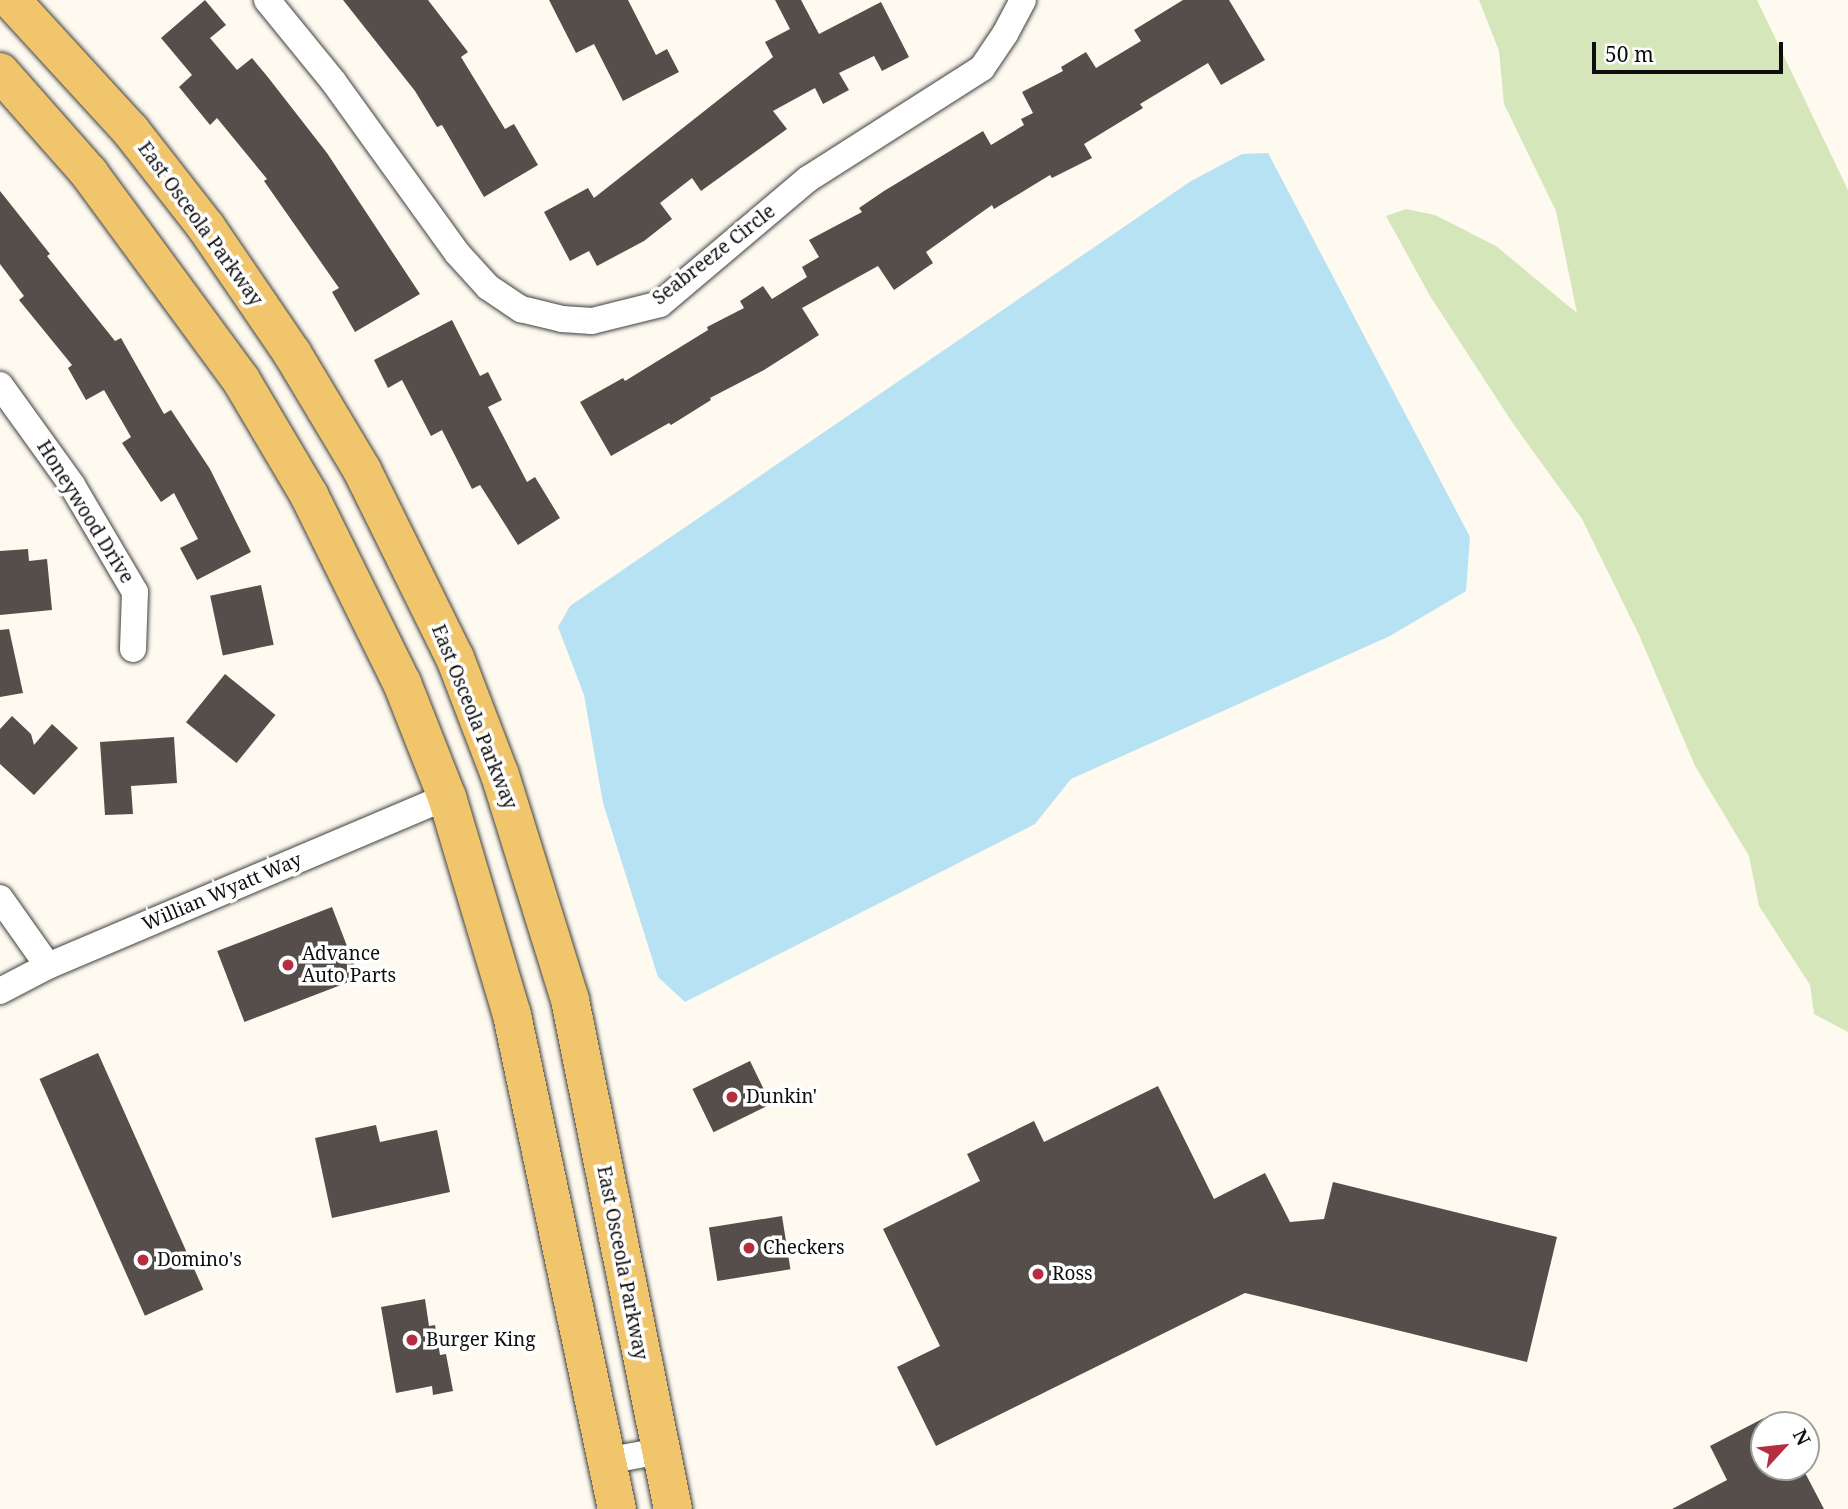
<!DOCTYPE html>
<style>
body{margin:0}
#map{position:relative;width:1848px;height:1509px;overflow:hidden;background:#fefaef;font-family:"Noto Serif",serif}
div>[style]{position:absolute}
.green>*{inset:0;background:#d5e7ba}
.water>*{inset:0;background:#b6e2f3}
.building>*{inset:0;background:#564e4b;transform-origin:0 0}
.roads{filter:drop-shadow(0 0 2px #414141) drop-shadow(0 0 2px #414141)}
.minor>*{height:26px;margin:-13px;padding:0 13px;transform-origin:13px;border-radius:13px;background:#fff}
.primary>*{height:38px;margin:-19px;padding:0 19px;transform-origin:19px;border-radius:19px;background:#f1c56c}
.dots>*{width:19px;height:19px;translate:-50% -50%;box-sizing:border-box;border:4px solid #fff;border-radius:50%}
span{translate:-50% -50%;white-space:nowrap;text-align:center;line-height:1.15;-webkit-text-stroke:7px #fff;paint-order:stroke}
.street-label{font-size:19px;color:#0e0e0e}
.poi-label{font-size:19px;color:#0e0e0e}
.left{translate:0 -50%;text-align:left}
.north{position:absolute;left:1750px;top:1411px;width:70px;height:70px;box-sizing:border-box;background:#fff;border:2px solid #9f9f9f;border-radius:50%;rotate:63deg;font-size:19px;font-weight:700;line-height:28px;text-align:center;color:#0e0e0e}
.north::after{content:'';display:block;margin:auto;width:24px;height:32px;background:#b62d40;clip-path:polygon(50% 0,100% 100%,50% 72%,0 100%)}
.scale{position:absolute;left:1592px;top:42px;width:191px;height:32px;box-sizing:border-box;border:4px solid #0e0e0e;border-top:0;padding-left:9px;font-size:21px;line-height:24px;white-space:nowrap;color:#0e0e0e;-webkit-text-stroke:5px #fff;paint-order:stroke}
</style>
<div id="map">
<div class="green">
<div style="clip-path:polygon(1479px 0,1757px 0,1848px 190px,1848px 1032px,1814px 1014px,1810px 985px,1759px 906px,1749px 856px,1695px 766px,1639px 635px,1582px 519px,1512px 422px,1430px 296px,1386px 216px,1406px 209px,1435px 215px,1496px 246px,1577px 313px,1556px 211px,1504px 104px,1499px 51px)"></div>
</div>
<div class="water">
<div style="clip-path:polygon(1268px 153px,1470px 537px,1466px 591px,1390px 636px,1071px 779px,1035px 824px,685px 1002px,658px 977px,603px 803px,584px 695px,558px 627px,570px 606px,1191px 181px,1242px 154px)"></div>
</div>
<div class="building">
<div style="clip-path:polygon(205px 0,226px 25px,210px 38px,237px 70px,252px 58px,267px 76px,327px 153px,420px 294px,355px 332px,332px 292px,339px 288px,264px 181px,267px 179px,217px 118px,210px 125px,179px 87px,192px 75px,161px 38px)"></div>
<div style="clip-path:polygon(343px 0,428px 0,468px 52px,461px 57px,505px 129px,514px 124px,538px 165px,484px 197px,442px 125px,437px 127px,415px 91px)"></div>
<div style="clip-path:polygon(549px 0,628px 0,656px 55px,667px 49px,679px 72px,623px 101px,594px 44px,576px 53px)"></div>
<div style="clip-path:polygon(775px 0,801px 0,819px 34px,881px 2px,909px 57px,882px 71px,874px 56px,839px 73px,849px 90px,823px 104px,815px 88px,773px 111px,787px 129px,701px 191px,692px 178px,660px 203px,672px 219px,644px 241px,597px 266px,589px 251px,570px 261px,544px 212px,588px 188px,594px 198px,773px 57px,765px 42px,790px 29px)"></div>
<div style="clip-path:polygon(1183px 0,1229px 0,1265px 60px,1221px 85px,1208px 63px,1140px 104px,1143px 108px,1084px 144px,1092px 158px,1052px 178px,1050px 175px,994px 209px,992px 205px,926px 252px,933px 263px,894px 290px,878px 266px,802px 308px,819px 335px,764px 370px,710px 398px,711px 400px,671px 425px,669px 423px,611px 456px,580px 402px,623px 378px,625px 381px,708px 330px,707px 327px,744px 308px,740px 301px,763px 286px,772px 299px,807px 277px,802px 267px,819px 257px,809px 240px,862px 212px,859px 208px,884px 191px,983px 131px,991px 145px,1024px 125px,1021px 119px,1033px 113px,1022px 92px,1063px 71px,1061px 67px,1086px 52px,1096px 68px,1141px 41px,1134px 30px)"></div>
<div style="clip-path:polygon(0 191px,50px 254px,47px 256px,115px 341px,121px 338px,164px 414px,171px 410px,210px 469px,251px 552px,197px 580px,180px 548px,198px 539px,174px 493px,161px 502px,122px 443px,131px 437px,104px 390px,86px 400px,68px 368px,72px 365px,19px 300px,24px 296px,0 264px)"></div>
<div style="clip-path:polygon(452px 320px,480px 376px,488px 372px,502px 400px,488px 407px,527px 482px,535px 477px,560px 518px,518px 545px,480px 485px,472px 489px,442px 430px,431px 436px,402px 380px,388px 388px,374px 360px)"></div>
<div style="clip-path:polygon(28px 549px,29px 561px,47px 559px,52px 610px,0 615px,0 551px)"></div>
<div style="left:261px;top:585px;width:61px;height:52px;rotate:78deg"></div>
<div style="clip-path:polygon(9px 629px,23px 693px,0 697px,0 630px)"></div>
<div style="left:225px;top:674px;width:65px;height:62px;rotate:39deg"></div>
<div style="clip-path:polygon(12px 716px,31px 734px,34px 745px,52px 724px,78px 748px,34px 795px,0 764px,0 729px)"></div>
<div style="clip-path:polygon(174px 737px,177px 783px,131px 786px,133px 814px,105px 815px,100px 742px)"></div>
<div style="left:332px;top:907px;width:76px;height:123px;rotate:69deg"></div>
<div style="left:98px;top:1053px;width:259px;height:64px;rotate:66deg"></div>
<div style="left:750px;top:1061px;width:48px;height:64px;rotate:64deg"></div>
<div style="clip-path:polygon(1158px 1086px,1214px 1199px,1265px 1173px,1290px 1222px,1324px 1219px,1333px 1182px,1557px 1237px,1527px 1362px,1245px 1293px,936px 1446px,897px 1367px,940px 1346px,883px 1229px,980px 1181px,967px 1154px,1034px 1121px,1044px 1142px)"></div>
<div style="clip-path:polygon(376px 1125px,380px 1142px,437px 1130px,450px 1192px,332px 1218px,315px 1138px)"></div>
<div style="left:782px;top:1216px;width:54px;height:74px;rotate:81deg"></div>
<div style="clip-path:polygon(425px 1299px,429px 1326px,435px 1325px,440px 1355px,446px 1354px,453px 1391px,433px 1395px,432px 1386px,396px 1393px,381px 1307px)"></div>
<div style="clip-path:polygon(1764px 1418px,1764px 1467px,1802px 1467px,1824px 1509px,1672px 1509px,1727px 1480px,1710px 1446px)"></div>
</div>
<div class="roads">
<div class="minor">
<div style="left:267px;top:0;width:104px;rotate:50.8deg"></div>
<div style="left:333px;top:81px;width:212px;rotate:54.2deg"></div>
<div style="left:457px;top:253px;width:46px;rotate:47.6deg"></div>
<div style="left:488px;top:287px;width:40px;rotate:34deg"></div>
<div style="left:521px;top:309px;width:42px;rotate:13.7deg"></div>
<div style="left:562px;top:319px;width:30px;rotate:4deg"></div>
<div style="left:592px;top:321px;width:70px;rotate:-14deg"></div>
<div style="left:660px;top:304px;width:194px;rotate:-40.2deg"></div>
<div style="left:808px;top:179px;width:206px;rotate:-32.5deg"></div>
<div style="left:982px;top:68px;width:41px;rotate:-55.9deg"></div>
<div style="left:1005px;top:34px;width:38px;rotate:-62deg"></div>
<div style="left:0;top:385px;width:123px;rotate:54.2deg"></div>
<div style="left:72px;top:485px;width:124px;rotate:59.5deg"></div>
<div style="left:135px;top:592px;width:57px;rotate:92deg"></div>
<div style="left:0;top:898px;width:83px;rotate:54.8deg"></div>
<div style="left:0;top:991px;width:54px;rotate:-27.5deg"></div>
<div style="left:48px;top:966px;width:433px;rotate:-23deg"></div>
<div style="left:606px;top:1461px;width:55px;rotate:-10.5deg"></div>
</div>
<div class="primary">
<div style="left:11px;top:0;width:178px;rotate:47.5deg"></div>
<div style="left:131px;top:131px;width:122px;rotate:52deg"></div>
<div style="left:206px;top:227px;width:153px;rotate:55.7deg"></div>
<div style="left:292px;top:353px;width:136px;rotate:59.1deg"></div>
<div style="left:362px;top:470px;width:210px;rotate:63.7deg"></div>
<div style="left:455px;top:658px;width:125px;rotate:69deg"></div>
<div style="left:500px;top:775px;width:236px;rotate:72.7deg"></div>
<div style="left:570px;top:1000px;width:519px;rotate:78.56deg"></div>
<div style="left:0;top:72px;width:135px;rotate:48.6deg"></div>
<div style="left:89px;top:173px;width:257px;rotate:53.7deg"></div>
<div style="left:241px;top:380px;width:134px;rotate:59.4deg"></div>
<div style="left:309px;top:495px;width:210px;rotate:63.7deg"></div>
<div style="left:402px;top:683px;width:123px;rotate:68.5deg"></div>
<div style="left:447px;top:797px;width:227px;rotate:73.4deg"></div>
<div style="left:512px;top:1015px;width:505px;rotate:78deg"></div>
</div>
</div>
<div class="dots">
<div style="left:288px;top:965px;background:#b62d40"></div>
<div style="left:732px;top:1097px;background:#b62d40"></div>
<div style="left:749px;top:1248px;background:#b62d40"></div>
<div style="left:143px;top:1260px;background:#b62d40"></div>
<div style="left:1038px;top:1274px;background:#b62d40"></div>
<div style="left:412px;top:1340px;background:#b62d40"></div>
</div>
<div class="street-label">
<span style="left:200px;top:224px;rotate:54deg">East Osceola Parkway</span>
<span style="left:714px;top:255px;rotate:-38deg">Seabreeze Circle</span>
<span style="left:85px;top:512px;rotate:58deg">Honeywood Drive</span>
<span style="left:474px;top:717px;rotate:68deg">East Osceola Parkway</span>
<span style="left:222px;top:892px;rotate:-23deg">Willian Wyatt Way</span>
<span style="left:622px;top:1263px;rotate:79deg">East Osceola Parkway</span>
</div>
<div class="poi-label">
<span class="left" style="left:302px;top:965px">Advance<br>Auto Parts</span>
<span class="left" style="left:746px;top:1097px">Dunkin'</span>
<span class="left" style="left:763px;top:1248px">Checkers</span>
<span class="left" style="left:157px;top:1260px">Domino's</span>
<span class="left" style="left:1052px;top:1274px">Ross</span>
<span class="left" style="left:426px;top:1340px">Burger King</span>
</div>
<div class="north">N</div>
<div class="scale">50 m</div>
</div>
